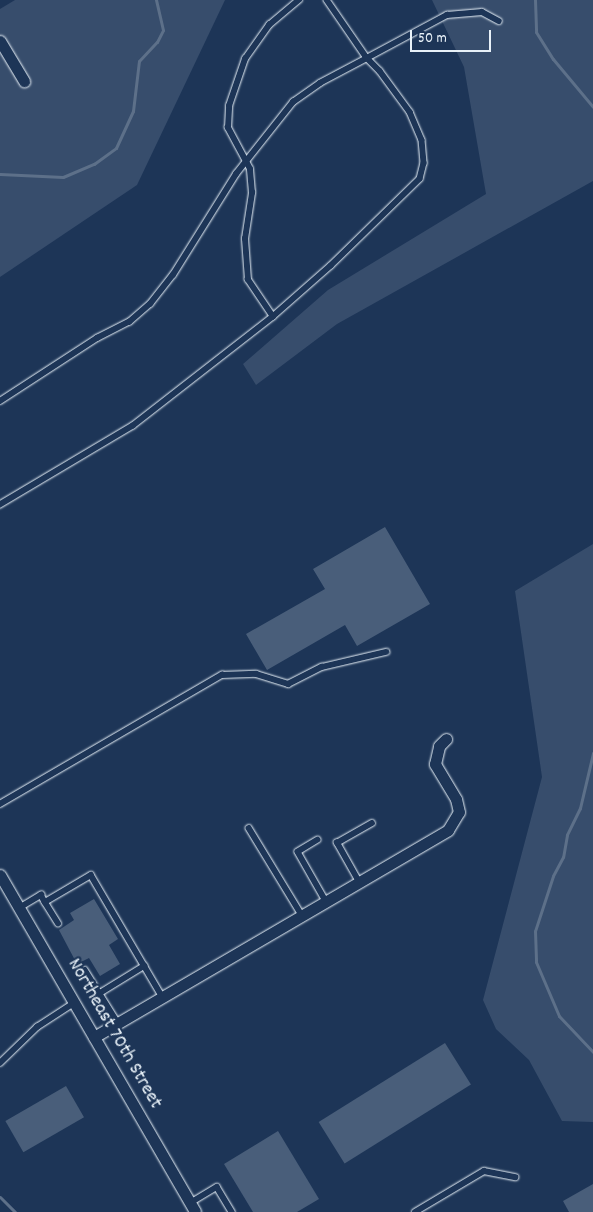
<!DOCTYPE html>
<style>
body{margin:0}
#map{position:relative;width:593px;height:1212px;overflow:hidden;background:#1d3557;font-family:Dekko,sans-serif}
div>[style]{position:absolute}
.green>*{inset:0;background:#374d6c}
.stream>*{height:3px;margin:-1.5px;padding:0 1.5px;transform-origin:1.5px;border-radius:1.5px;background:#5d7089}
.building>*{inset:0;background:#495e7a;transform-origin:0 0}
.roads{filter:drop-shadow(0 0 1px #e8f1f8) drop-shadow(0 0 1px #e8f1f8)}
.service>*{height:5.5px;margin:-2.75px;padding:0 2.75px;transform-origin:2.75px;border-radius:2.75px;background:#1d3557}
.minor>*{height:11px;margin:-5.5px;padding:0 5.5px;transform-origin:5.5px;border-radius:5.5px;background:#1d3557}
span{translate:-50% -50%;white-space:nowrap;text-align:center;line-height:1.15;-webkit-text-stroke:4.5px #1d3557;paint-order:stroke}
.street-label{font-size:20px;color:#e8f1f8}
.scale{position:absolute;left:410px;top:30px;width:81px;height:22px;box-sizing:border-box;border:2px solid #e8f1f8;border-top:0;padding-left:6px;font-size:15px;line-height:18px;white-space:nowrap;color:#e8f1f8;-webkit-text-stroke:4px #1d3557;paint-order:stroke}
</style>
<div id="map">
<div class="green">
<div style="clip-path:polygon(15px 0,225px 0,137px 185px,0 277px,0 9px)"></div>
<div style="clip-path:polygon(432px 0,593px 0,593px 181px,337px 324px,256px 385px,243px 364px,328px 290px,486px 194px,464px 67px)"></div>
<div style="clip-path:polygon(593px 544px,593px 1122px,562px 1121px,529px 1060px,496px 1029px,483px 1000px,542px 777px,515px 591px)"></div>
</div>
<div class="stream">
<div style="left:535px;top:0;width:32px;rotate:88deg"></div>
<div style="left:536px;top:32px;width:32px;rotate:58deg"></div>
<div style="left:553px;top:59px;width:62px;rotate:50.2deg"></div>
<div style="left:0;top:174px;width:63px;rotate:2.7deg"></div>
<div style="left:63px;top:177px;width:34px;rotate:-23deg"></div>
<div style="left:94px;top:164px;width:27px;rotate:-36deg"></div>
<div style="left:116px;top:148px;width:41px;rotate:-65.3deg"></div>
<div style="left:133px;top:111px;width:50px;rotate:-83.2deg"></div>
<div style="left:139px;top:61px;width:26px;rotate:-47deg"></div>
<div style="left:157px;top:42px;width:13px;rotate:-63deg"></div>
<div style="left:163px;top:30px;width:31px;rotate:-103deg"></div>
<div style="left:593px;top:753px;width:57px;rotate:103.3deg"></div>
<div style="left:580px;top:808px;width:30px;rotate:116deg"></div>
<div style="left:567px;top:835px;width:22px;rotate:100deg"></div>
<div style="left:563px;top:857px;width:21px;rotate:118deg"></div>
<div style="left:553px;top:876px;width:58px;rotate:108.1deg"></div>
<div style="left:535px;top:931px;width:31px;rotate:88deg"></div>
<div style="left:536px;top:962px;width:59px;rotate:66.9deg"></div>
<div style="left:559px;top:1016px;width:50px;rotate:46.6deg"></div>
<div style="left:0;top:1197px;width:21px;rotate:45deg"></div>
</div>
<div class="building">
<div style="clip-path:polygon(385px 527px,430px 604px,357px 646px,345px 625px,267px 670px,246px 634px,325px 589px,313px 569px)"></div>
<div style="clip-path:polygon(94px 899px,118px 939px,109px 945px,120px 964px,100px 976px,89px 958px,77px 964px,59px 930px,74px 920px,70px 913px)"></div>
<div style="left:445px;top:1043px;width:49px;height:149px;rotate:58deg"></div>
<div style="left:66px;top:1086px;width:36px;height:70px;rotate:60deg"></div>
<div style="clip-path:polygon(278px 1131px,319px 1199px,297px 1212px,253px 1212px,224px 1164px)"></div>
<div style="clip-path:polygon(593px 1184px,593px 1212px,569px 1212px,563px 1201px)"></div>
</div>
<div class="roads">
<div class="service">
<div style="left:327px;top:0;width:70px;rotate:55.4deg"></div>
<div style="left:367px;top:58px;width:91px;rotate:-28.3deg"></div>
<div style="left:447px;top:15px;width:35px;rotate:-5deg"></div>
<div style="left:482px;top:12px;width:19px;rotate:28deg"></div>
<div style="left:273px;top:317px;width:45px;rotate:-124deg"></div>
<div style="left:248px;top:280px;width:41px;rotate:-94.2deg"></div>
<div style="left:245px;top:239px;width:47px;rotate:-81.3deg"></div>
<div style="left:252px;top:193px;width:24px;rotate:-95deg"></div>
<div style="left:250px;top:169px;width:47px;rotate:-118.2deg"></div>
<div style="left:228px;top:128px;width:22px;rotate:-87deg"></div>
<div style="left:229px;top:106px;width:50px;rotate:-71.2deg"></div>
<div style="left:245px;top:59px;width:42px;rotate:-54.8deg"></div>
<div style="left:269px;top:25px;width:39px;rotate:-40deg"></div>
<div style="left:0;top:401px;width:116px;rotate:-33deg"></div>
<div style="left:97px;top:338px;width:36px;rotate:-27deg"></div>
<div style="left:129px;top:322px;width:28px;rotate:-41deg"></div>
<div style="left:150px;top:304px;width:37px;rotate:-52deg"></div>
<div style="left:173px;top:275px;width:119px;rotate:-58deg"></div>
<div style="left:236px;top:174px;width:92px;rotate:-51.6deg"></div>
<div style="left:293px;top:102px;width:33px;rotate:-35deg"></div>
<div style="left:320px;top:83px;width:53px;rotate:-28deg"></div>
<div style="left:367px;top:58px;width:18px;rotate:45deg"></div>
<div style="left:380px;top:71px;width:51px;rotate:53.8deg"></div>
<div style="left:410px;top:112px;width:30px;rotate:67deg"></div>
<div style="left:422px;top:140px;width:23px;rotate:85deg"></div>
<div style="left:424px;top:163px;width:16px;rotate:104deg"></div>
<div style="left:420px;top:179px;width:124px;rotate:135.7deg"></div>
<div style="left:331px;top:266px;width:77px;rotate:138.7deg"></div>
<div style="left:273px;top:317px;width:177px;rotate:142.1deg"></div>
<div style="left:133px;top:426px;width:155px;rotate:149.3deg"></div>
<div style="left:0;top:804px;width:257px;rotate:-30.2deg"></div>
<div style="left:222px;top:675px;width:34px;rotate:-2deg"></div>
<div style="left:256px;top:674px;width:34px;rotate:17deg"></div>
<div style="left:288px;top:684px;width:38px;rotate:-27deg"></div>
<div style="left:322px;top:667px;width:66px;rotate:-13.2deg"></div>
<div style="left:249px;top:828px;width:102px;rotate:58.7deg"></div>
<div style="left:318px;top:840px;width:23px;rotate:149deg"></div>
<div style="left:298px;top:852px;width:56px;rotate:60.3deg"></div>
<div style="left:359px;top:882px;width:45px;rotate:-119.4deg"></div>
<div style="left:337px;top:843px;width:40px;rotate:-29.7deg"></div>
<div style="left:45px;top:902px;width:25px;rotate:58deg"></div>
<div style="left:19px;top:908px;width:26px;rotate:-31deg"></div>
<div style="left:41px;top:895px;width:8px;rotate:60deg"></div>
<div style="left:45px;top:902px;width:53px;rotate:-30.4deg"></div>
<div style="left:91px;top:875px;width:140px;rotate:59.6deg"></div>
<div style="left:85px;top:970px;width:62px;rotate:58.1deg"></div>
<div style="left:100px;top:993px;width:52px;rotate:-31.5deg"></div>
<div style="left:0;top:1063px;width:52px;rotate:-44.2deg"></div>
<div style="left:37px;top:1027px;width:44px;rotate:-33deg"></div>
<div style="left:190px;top:1203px;width:31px;rotate:-31deg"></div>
<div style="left:217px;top:1187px;width:29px;rotate:59deg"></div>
<div style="left:415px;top:1212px;width:80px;rotate:-30.7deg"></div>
<div style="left:484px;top:1171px;width:32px;rotate:11deg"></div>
</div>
<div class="minor">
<div style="left:0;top:41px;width:47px;rotate:59deg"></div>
<div style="left:0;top:875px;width:389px;rotate:59.9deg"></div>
<div style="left:94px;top:1037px;width:410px;rotate:-30.3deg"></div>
<div style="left:448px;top:830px;width:21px;rotate:-59deg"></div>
<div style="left:459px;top:812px;width:13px;rotate:-103deg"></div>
<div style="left:456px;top:799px;width:41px;rotate:-121deg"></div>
<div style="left:435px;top:764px;width:18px;rotate:-77deg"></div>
<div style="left:439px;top:746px;width:10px;rotate:-45deg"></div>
</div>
</div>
<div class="street-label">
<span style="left:114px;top:1034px;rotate:60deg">Northeast 70th Street</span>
</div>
<div class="scale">50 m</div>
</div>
